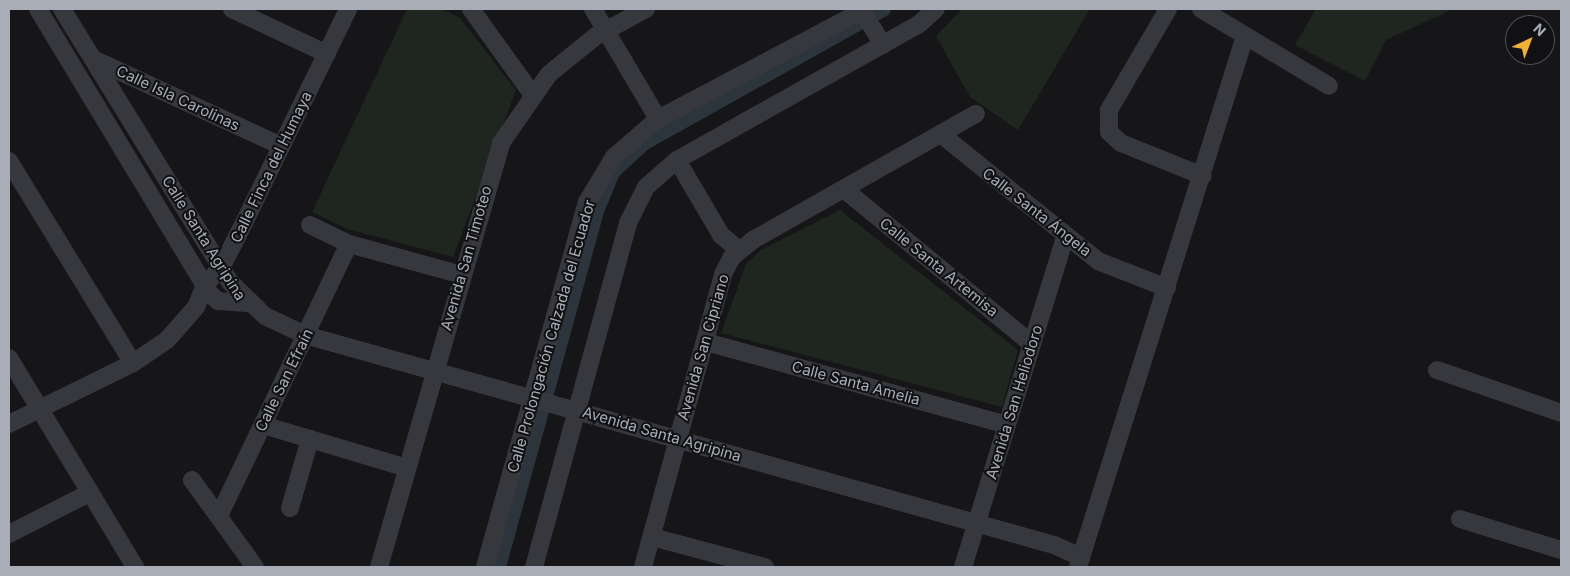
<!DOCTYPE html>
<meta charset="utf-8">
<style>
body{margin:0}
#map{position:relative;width:1570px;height:576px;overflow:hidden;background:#161618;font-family:Inter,sans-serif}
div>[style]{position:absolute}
.green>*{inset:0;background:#1e261f}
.canal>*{height:16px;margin:-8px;padding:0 8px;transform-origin:8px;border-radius:8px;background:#2c353c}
.street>*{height:18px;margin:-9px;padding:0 9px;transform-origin:9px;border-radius:9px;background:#37383d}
span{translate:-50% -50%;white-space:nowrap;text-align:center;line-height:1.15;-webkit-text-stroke:4px #111113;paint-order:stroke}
.street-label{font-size:15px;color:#a8adb8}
.frame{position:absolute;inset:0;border:10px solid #a8adb8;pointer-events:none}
.north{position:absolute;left:1505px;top:15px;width:50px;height:50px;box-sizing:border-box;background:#111113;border:1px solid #4d4f55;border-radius:50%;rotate:43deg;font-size:14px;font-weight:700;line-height:20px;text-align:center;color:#a8adb8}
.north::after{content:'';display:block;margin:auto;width:18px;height:22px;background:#f2b134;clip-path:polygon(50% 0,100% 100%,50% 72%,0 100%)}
</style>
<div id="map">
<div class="green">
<div style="clip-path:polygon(407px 9px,442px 9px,460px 18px,516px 90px,453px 257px,347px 229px,312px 212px)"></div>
<div style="clip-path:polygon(962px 9px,1090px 9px,1018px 130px,970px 97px,936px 36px)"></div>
<div style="clip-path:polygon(1316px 9px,1453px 9px,1386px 40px,1365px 81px,1295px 45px)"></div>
<div style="clip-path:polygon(840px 210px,1018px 350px,1002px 407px,721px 333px,746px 264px,761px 250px)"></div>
</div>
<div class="canal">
<div style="left:498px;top:567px;width:369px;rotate:-74.6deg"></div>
<div style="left:596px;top:211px;width:42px;rotate:-67.7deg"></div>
<div style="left:612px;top:172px;width:42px;rotate:-43.1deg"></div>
<div style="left:643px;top:143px;width:275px;rotate:-29.2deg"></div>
</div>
<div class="street">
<div style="left:38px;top:9px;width:333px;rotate:58.9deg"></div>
<div style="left:210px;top:294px;width:11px;rotate:41deg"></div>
<div style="left:218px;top:301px;width:29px;rotate:4deg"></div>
<div style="left:62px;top:9px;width:321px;rotate:58.4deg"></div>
<div style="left:230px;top:282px;width:49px;rotate:44.2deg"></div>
<div style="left:265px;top:316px;width:44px;rotate:25.4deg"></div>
<div style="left:305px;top:335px;width:778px;rotate:15.66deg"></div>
<div style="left:1054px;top:545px;width:30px;rotate:24deg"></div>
<div style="left:232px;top:9px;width:105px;rotate:25.3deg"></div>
<div style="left:471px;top:9px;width:105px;rotate:54.3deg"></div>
<div style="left:593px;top:9px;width:128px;rotate:59.4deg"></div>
<div style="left:1168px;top:9px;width:117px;rotate:120.3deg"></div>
<div style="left:1109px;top:110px;width:22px;rotate:90deg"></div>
<div style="left:1109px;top:132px;width:16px;rotate:43deg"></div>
<div style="left:1121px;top:143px;width:88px;rotate:21.9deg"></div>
<div style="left:1201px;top:9px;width:149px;rotate:31deg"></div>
<div style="left:93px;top:59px;width:207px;rotate:24.8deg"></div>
<div style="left:942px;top:135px;width:201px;rotate:38.9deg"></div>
<div style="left:1098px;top:261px;width:74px;rotate:21.4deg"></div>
<div style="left:677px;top:160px;width:87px;rotate:59.6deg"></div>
<div style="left:721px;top:235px;width:23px;rotate:40deg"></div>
<div style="left:9px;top:161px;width:237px;rotate:58.5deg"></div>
<div style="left:845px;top:190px;width:242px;rotate:39.5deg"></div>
<div style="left:310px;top:225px;width:43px;rotate:26deg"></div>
<div style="left:349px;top:244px;width:117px;rotate:15.3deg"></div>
<div style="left:706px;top:342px;width:312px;rotate:15.4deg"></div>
<div style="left:9px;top:358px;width:244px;rotate:58.9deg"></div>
<div style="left:1437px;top:370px;width:131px;rotate:19.1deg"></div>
<div style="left:9px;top:424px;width:138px;rotate:-26.2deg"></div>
<div style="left:133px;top:363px;width:41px;rotate:-34.1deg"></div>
<div style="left:167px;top:340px;width:44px;rotate:-48.7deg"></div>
<div style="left:196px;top:307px;width:24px;rotate:-68deg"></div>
<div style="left:205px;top:285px;width:25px;rotate:-48deg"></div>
<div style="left:222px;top:266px;width:35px;rotate:-63deg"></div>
<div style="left:238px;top:235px;width:251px;rotate:-64deg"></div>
<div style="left:263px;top:425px;width:150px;rotate:16.6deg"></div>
<div style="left:192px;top:480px;width:107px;rotate:54.1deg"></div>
<div style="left:290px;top:508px;width:72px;rotate:-73.8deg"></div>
<div style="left:219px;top:516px;width:301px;rotate:-64.5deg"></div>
<div style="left:1460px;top:519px;width:106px;rotate:17.1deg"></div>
<div style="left:9px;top:534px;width:88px;rotate:-27.1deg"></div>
<div style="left:652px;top:537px;width:117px;rotate:14.9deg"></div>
<div style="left:379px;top:567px;width:441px;rotate:-73.9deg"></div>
<div style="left:501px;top:143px;width:84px;rotate:-55.2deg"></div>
<div style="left:549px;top:74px;width:60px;rotate:-39deg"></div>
<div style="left:596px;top:36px;width:57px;rotate:-28.4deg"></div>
<div style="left:485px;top:567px;width:379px;rotate:-74.4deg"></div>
<div style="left:587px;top:202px;width:52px;rotate:-59deg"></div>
<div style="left:614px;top:157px;width:58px;rotate:-40.8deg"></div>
<div style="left:658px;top:119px;width:231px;rotate:-27.9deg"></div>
<div style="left:862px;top:11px;width:40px;rotate:58deg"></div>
<div style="left:534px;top:567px;width:357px;rotate:-74.7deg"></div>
<div style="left:628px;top:223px;width:40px;rotate:-63.4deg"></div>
<div style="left:646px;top:187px;width:41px;rotate:-41.1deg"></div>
<div style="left:677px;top:160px;width:276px;rotate:-29.3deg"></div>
<div style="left:918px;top:25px;width:24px;rotate:-42deg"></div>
<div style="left:643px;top:567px;width:304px;rotate:-74.7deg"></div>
<div style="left:723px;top:274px;width:19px;rotate:-62deg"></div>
<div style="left:732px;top:257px;width:27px;rotate:-39deg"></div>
<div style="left:753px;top:240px;width:256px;rotate:-29.5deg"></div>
<div style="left:963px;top:567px;width:344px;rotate:-72.8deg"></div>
<div style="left:1078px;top:567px;width:557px;rotate:-72.54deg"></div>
</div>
<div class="street-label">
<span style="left:178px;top:98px;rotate:25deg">Calle Isla Carolinas</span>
<span style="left:271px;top:167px;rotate:-64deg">Calle Finca del Humaya</span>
<span style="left:1037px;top:212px;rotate:38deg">Calle Santa Ángela</span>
<span style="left:204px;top:238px;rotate:58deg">Calle Santa Agripina</span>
<span style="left:466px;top:258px;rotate:-74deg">Avenida San Timoteo</span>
<span style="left:939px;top:267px;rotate:39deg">Calle Santa Artemisa</span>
<span style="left:551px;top:336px;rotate:-74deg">Calle Prolongación Calzada del Ecuador</span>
<span style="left:703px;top:347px;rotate:-74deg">Avenida San Cipriano</span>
<span style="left:284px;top:380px;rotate:-64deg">Calle San Efraín</span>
<span style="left:856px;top:383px;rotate:15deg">Calle Santa Amelia</span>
<span style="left:1014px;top:402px;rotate:-73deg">Avenida San Heliodoro</span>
<span style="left:662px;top:434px;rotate:16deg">Avenida Santa Agripina</span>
</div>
<div class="frame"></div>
<div class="north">N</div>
</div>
